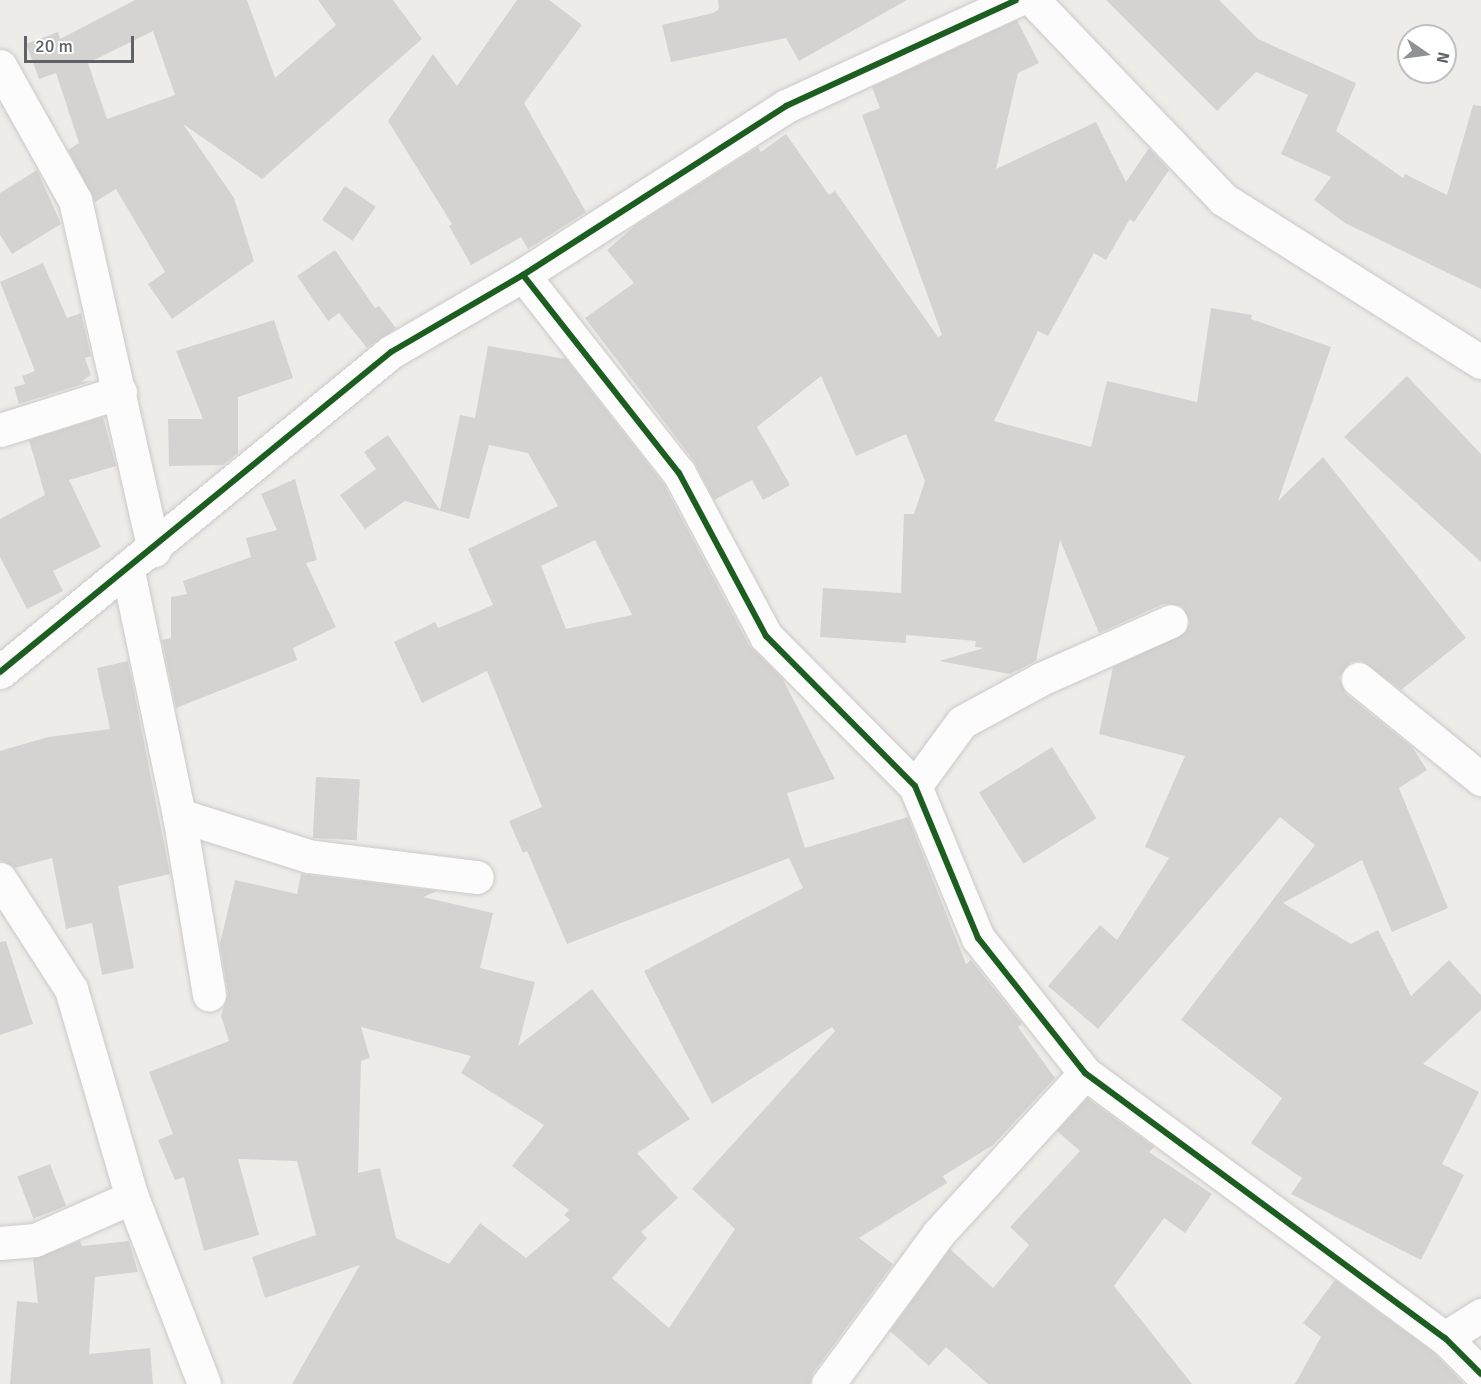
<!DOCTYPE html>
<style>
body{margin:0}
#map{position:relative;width:1481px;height:1384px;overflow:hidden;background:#eeece9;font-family:Signika,sans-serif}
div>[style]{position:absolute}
.building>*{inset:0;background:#d5d3d2;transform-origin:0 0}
.roads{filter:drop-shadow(0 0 2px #cbcac9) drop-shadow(0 0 2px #cbcac9)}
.minor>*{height:33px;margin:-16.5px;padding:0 16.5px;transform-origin:16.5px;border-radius:16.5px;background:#fcfcfc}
.cycleway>*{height:6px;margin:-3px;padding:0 3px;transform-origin:3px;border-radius:3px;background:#1b5e20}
span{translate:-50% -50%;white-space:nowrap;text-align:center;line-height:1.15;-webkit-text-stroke:5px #fff;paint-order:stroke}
.north{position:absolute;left:1397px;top:24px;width:60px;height:60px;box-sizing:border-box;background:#fff;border:2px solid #bfc0c2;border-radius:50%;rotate:103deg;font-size:16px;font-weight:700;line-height:24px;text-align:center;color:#5f6266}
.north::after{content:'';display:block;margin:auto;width:21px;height:27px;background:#919294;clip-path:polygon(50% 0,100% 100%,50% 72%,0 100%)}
.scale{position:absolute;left:24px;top:36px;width:110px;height:27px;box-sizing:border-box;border:3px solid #5f6266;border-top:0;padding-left:8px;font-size:18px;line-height:21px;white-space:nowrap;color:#5f6266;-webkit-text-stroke:4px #fff;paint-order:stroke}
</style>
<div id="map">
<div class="building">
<div style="clip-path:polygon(evenodd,135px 0,247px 0,275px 78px,336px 25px,318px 0,393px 0,422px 39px,262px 179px,183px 124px,234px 198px,254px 261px,172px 319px,148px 284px,165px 272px,116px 189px,95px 202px,68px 150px,79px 143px,56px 73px,39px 79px,26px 44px,58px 32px,60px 39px,135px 0,153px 31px,175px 95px,107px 119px,88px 63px,153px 31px)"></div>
<div style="clip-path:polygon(517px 0,549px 0,582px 25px,524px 103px,586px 212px,528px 249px,521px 237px,471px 265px,449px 226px,452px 224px,388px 121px,433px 54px,457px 86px)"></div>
<div style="clip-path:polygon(718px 0,907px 0,799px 61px,786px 38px,671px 62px,662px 25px,713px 13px,719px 9px)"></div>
<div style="clip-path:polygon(1106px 0,1219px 0,1258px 39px,1356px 83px,1336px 131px,1403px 178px,1405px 174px,1447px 195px,1473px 105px,1481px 106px,1481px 289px,1345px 223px,1314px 200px,1331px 177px,1281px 154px,1308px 95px,1256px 72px,1217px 111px)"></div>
<div style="clip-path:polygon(1017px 20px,1039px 63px,1018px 73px,996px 169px,1096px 122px,1126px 182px,1149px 148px,1169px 170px,1134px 222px,1130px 219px,1106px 260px,1094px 253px,1048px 336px,1038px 331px,994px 421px,1091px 447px,1107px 381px,1197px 402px,1211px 308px,1252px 315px,1251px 319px,1331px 347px,1278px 501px,1323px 457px,1466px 638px,1401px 690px,1362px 661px,1351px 662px,1339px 677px,1346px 694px,1412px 747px,1427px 770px,1399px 788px,1448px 908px,1392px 932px,1362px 860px,1283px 903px,1351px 944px,1378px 930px,1411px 996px,1449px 960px,1481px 995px,1481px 1010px,1423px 1064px,1479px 1092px,1442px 1164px,1464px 1175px,1421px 1260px,1291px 1194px,1302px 1178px,1251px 1143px,1282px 1098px,1181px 1020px,1315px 845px,1280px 817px,1098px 1029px,1048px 986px,1100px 925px,1117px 940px,1169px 858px,1145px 847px,1185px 756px,1099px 734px,1113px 667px,1186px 632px,1190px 622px,1182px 606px,1163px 604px,1099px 633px,1060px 540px,1036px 661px,1010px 674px,939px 661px,984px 648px,975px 647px,976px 641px,906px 635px,906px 643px,820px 637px,823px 588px,901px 593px,904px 514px,914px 514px,925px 481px,906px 434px,856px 456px,821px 376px,757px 427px,790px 485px,763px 500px,752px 480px,714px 500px,694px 461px,585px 318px,634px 283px,607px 250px,636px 225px,758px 147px,761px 152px,786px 134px,829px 195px,835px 191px,938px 337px,942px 335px,862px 115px,880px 108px,872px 87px)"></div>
<div style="clip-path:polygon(37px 170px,61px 224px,12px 254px,0 235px,0 193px)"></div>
<div style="left:345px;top:186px;width:37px;height:41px;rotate:34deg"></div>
<div style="clip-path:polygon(335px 250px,375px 308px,379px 306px,396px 328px,367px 348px,339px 313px,328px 321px,297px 276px)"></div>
<div style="clip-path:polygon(43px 263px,67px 318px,81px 313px,91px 356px,85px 358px,91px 375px,81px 382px,92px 381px,19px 404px,14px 387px,25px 384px,22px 376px,35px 371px,0 282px)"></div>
<div style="clip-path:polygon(274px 320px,293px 378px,238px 397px,238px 453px,223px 465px,169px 466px,168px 419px,203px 419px,176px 351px)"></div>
<div style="clip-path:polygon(evenodd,488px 346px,566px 359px,663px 483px,749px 645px,782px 678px,835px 779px,787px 793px,805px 848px,908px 817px,966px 964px,971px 960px,1022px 1024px,1018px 1027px,1055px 1078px,993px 1145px,943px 1176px,947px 1183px,859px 1238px,893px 1264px,813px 1373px,810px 1384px,292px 1384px,360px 1265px,265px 1298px,252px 1257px,316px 1235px,297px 1161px,238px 1159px,259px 1235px,204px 1251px,184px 1177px,175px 1180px,158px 1140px,173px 1134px,149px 1072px,229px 1041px,221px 1016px,228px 993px,220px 944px,235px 880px,297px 894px,301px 874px,437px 891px,423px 897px,493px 913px,480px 968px,535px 982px,518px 1046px,592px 989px,690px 1119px,637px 1153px,678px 1198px,641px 1232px,647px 1238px,612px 1278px,669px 1328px,735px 1229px,692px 1189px,835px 1031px,832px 1027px,712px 1104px,644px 971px,803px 888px,789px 858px,567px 944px,527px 851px,523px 853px,509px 821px,542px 807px,487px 671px,422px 703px,394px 642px,435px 622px,438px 628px,493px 605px,468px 549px,558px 506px,528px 453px,489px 445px,469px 519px,405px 501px,365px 529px,340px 495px,376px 469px,364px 452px,388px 435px,440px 510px,460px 415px,475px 418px,488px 346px,595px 540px,632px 615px,566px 629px,541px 566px,595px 540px,488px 346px,361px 1027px,471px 1056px,461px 1073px,544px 1125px,512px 1166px,569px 1210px,564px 1215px,570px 1220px,526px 1258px,480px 1223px,449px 1264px,396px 1238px,380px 1168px,358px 1173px,361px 1061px,370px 1058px,361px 1027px)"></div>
<div style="clip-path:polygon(1407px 376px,1481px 454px,1481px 562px,1344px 437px)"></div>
<div style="clip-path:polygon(103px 417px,116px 466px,69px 480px,101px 547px,53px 571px,63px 591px,27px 609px,0 557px,0 519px,45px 495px,29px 440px)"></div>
<div style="clip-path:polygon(295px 479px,317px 560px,306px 563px,336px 627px,293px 648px,297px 660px,176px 708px,162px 640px,171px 638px,171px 597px,187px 594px,183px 581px,251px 557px,246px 538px,277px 530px,261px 494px)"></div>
<div style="clip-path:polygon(128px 661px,170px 874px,118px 886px,134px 968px,102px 975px,92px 923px,66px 929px,52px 858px,15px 868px,0 860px,0 751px,48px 737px,110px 729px,97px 668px)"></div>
<div style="left:1052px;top:747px;width:84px;height:86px;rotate:58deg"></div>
<div style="left:316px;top:777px;width:44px;height:61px;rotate:3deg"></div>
<div style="clip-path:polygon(6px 941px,33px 1024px,0 1035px,0 942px)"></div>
<div style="clip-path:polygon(1087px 1098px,1154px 1147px,1149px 1152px,1212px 1194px,1185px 1233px,1164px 1218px,1114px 1286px,1192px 1384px,988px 1384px,946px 1347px,929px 1366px,890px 1331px,950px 1249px,993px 1288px,1029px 1245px,1010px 1227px,1080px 1151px,1057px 1131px)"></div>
<div style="left:50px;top:1164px;width:45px;height:35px;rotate:69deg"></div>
<div style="clip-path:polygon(80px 1241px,82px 1246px,129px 1241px,138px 1272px,95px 1277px,89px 1354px,150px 1348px,153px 1384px,10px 1384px,17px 1301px,38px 1303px,33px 1259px)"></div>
<div style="clip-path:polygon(1335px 1280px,1433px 1352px,1464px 1384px,1295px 1384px,1321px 1337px,1303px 1323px)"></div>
</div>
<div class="roads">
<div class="minor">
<div style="left:1033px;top:0;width:275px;rotate:46.3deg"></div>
<div style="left:1223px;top:199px;width:305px;rotate:32.3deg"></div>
<div style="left:0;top:66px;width:154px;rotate:60.8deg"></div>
<div style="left:75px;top:200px;width:359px;rotate:77.3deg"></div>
<div style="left:523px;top:275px;width:252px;rotate:51.8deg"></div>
<div style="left:679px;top:473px;width:185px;rotate:61.9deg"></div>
<div style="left:766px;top:636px;width:211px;rotate:45.2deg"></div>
<div style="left:915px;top:786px;width:165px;rotate:67.5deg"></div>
<div style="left:978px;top:938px;width:172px;rotate:51.6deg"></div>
<div style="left:1085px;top:1073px;width:447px;rotate:36.4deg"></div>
<div style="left:1445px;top:1338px;width:51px;rotate:45deg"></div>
<div style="left:0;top:430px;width:126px;rotate:-17.6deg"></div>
<div style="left:128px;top:571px;width:249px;rotate:78.2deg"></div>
<div style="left:179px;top:815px;width:135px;rotate:17.6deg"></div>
<div style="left:308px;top:856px;width:170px;rotate:7.1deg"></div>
<div style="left:0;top:672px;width:505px;rotate:-39.3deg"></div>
<div style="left:391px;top:352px;width:153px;rotate:-30.3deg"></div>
<div style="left:523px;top:275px;width:313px;rotate:-32.7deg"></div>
<div style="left:786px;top:106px;width:253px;rotate:-24.7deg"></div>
<div style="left:1358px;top:679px;width:159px;rotate:39.1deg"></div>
<div style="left:915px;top:786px;width:79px;rotate:-53.7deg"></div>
<div style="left:962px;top:722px;width:90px;rotate:-28.6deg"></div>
<div style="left:1041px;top:679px;width:142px;rotate:-24deg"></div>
<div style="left:179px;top:815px;width:182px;rotate:80.5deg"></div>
<div style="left:0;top:879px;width:131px;rotate:57.2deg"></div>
<div style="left:71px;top:989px;width:217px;rotate:73.7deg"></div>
<div style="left:132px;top:1197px;width:200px;rotate:68.9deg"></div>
<div style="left:0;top:1243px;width:35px;rotate:-5deg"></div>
<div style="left:35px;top:1240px;width:106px;rotate:-23.9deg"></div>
<div style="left:1445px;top:1338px;width:43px;rotate:-32.6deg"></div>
<div style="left:828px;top:1384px;width:186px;rotate:-53.7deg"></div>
<div style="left:938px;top:1234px;width:218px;rotate:-47.6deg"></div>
</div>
</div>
<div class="cycleway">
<div style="left:523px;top:275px;width:252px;rotate:51.8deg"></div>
<div style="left:679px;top:473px;width:185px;rotate:61.9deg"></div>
<div style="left:766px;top:636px;width:211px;rotate:45.2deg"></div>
<div style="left:915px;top:786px;width:165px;rotate:67.5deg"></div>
<div style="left:978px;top:938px;width:172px;rotate:51.6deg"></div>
<div style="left:1085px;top:1073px;width:447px;rotate:36.4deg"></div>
<div style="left:1445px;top:1338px;width:51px;rotate:45deg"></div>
<div style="left:0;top:672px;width:505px;rotate:-39.3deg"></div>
<div style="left:391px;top:352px;width:153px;rotate:-30.3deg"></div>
<div style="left:523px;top:275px;width:313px;rotate:-32.7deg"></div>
<div style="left:786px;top:106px;width:253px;rotate:-24.7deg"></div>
</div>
<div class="north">N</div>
<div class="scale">20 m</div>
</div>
